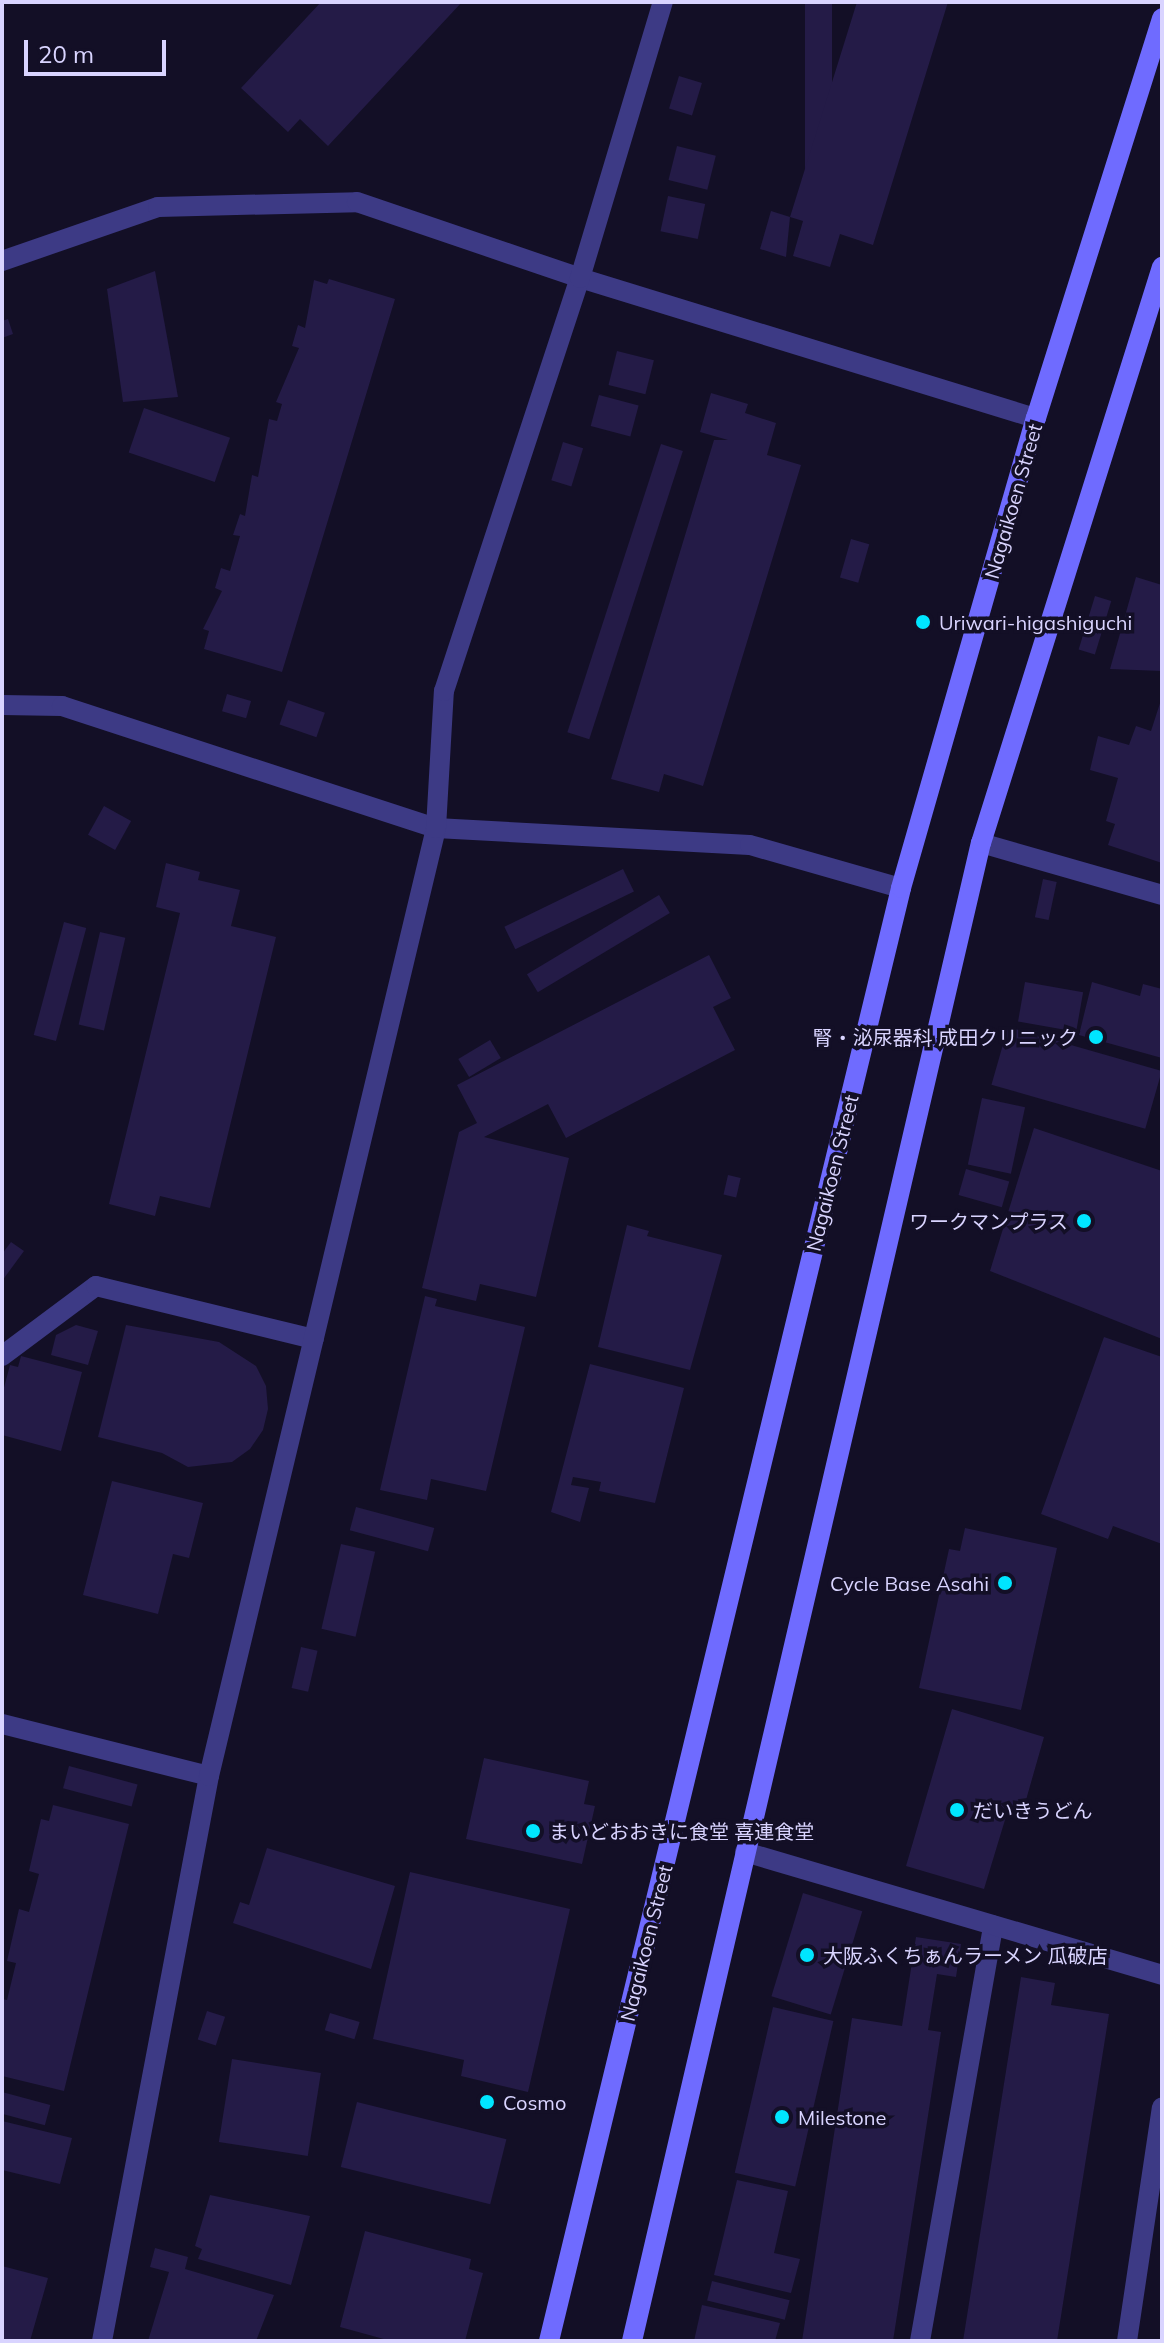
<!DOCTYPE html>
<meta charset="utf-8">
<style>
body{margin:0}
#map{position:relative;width:1164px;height:2343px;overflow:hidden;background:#130f26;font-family:Mulish,"Noto Sans JP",sans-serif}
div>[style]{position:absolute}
.building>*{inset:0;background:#241b47;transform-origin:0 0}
.lane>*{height:20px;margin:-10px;padding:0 10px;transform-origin:10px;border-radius:10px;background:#3d3a85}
.street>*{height:20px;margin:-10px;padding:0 10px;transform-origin:10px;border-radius:10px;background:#3d3a85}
.secondary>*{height:20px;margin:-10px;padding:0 10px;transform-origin:10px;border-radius:10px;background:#6f6bff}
.dots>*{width:22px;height:22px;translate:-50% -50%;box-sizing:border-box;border:4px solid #130f26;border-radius:50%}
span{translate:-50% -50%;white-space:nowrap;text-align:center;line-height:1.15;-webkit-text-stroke:7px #130f26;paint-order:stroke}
.street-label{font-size:20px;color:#d9d4ff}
.poi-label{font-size:20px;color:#d9d4ff}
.left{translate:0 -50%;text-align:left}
.right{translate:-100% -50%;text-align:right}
.frame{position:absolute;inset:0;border:4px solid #d9d4ff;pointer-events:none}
.scale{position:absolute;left:24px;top:40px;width:142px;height:36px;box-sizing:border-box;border:4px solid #d9d4ff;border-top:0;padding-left:10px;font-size:24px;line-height:28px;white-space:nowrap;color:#d9d4ff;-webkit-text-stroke:6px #130f26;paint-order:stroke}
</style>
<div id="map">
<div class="building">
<div style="clip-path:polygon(321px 2px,462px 2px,328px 146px,300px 119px,288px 132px,241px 88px)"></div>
<div style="left:805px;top:2px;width:27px;height:183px"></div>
<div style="clip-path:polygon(857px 2px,948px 2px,873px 245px,840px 234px,830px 267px,793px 256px,803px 221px,790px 217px)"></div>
<div style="left:679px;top:76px;width:24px;height:34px;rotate:17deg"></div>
<div style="left:677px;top:146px;width:40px;height:35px;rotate:14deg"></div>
<div style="left:668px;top:196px;width:38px;height:36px;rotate:12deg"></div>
<div style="clip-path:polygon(771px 211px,790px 217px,786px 257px,760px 249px)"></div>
<div style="clip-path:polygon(155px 271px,178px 397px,123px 402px,107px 289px)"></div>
<div style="clip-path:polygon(329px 279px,395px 299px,282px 672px,204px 649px,209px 631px,203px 629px,222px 591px,215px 588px,221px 568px,230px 571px,240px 536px,233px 535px,240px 514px,245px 516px,252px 475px,258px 477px,269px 419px,277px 421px,282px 404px,276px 402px,299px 348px,292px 346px,298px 325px,305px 328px,314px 280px,327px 284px)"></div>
<div style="clip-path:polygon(8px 319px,13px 334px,2px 338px,2px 321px)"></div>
<div style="left:617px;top:351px;width:38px;height:35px;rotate:14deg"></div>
<div style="clip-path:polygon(711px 393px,748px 404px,745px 413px,776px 423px,767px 455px,801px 465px,703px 786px,664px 774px,659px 792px,611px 779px,714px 440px,728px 440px,700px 432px)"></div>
<div style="left:599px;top:395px;width:41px;height:32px;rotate:15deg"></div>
<div style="left:144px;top:408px;width:91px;height:47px;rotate:19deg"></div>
<div style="left:563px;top:442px;width:21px;height:40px;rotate:17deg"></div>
<div style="left:661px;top:444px;width:23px;height:303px;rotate:18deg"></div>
<div style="left:851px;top:539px;width:19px;height:40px;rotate:16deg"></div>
<div style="clip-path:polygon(1136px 577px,1162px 585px,1162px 671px,1110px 669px)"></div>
<div style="left:1095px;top:596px;width:17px;height:56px;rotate:17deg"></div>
<div style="left:227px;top:694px;width:25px;height:18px;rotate:16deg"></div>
<div style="clip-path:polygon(1162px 697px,1162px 863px,1108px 845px,1115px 824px,1106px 821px,1118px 778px,1090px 770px,1098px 736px,1129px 745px,1136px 726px,1151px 731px)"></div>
<div style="left:288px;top:700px;width:39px;height:26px;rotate:19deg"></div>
<div style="left:104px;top:806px;width:31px;height:33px;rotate:29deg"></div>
<div style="clip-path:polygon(166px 863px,200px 872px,198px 880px,240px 890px,231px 926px,276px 937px,210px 1208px,160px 1196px,155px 1216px,109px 1204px,180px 913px,156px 907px)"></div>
<div style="left:623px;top:869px;width:25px;height:132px;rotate:64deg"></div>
<div style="left:1043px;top:879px;width:14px;height:39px;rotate:12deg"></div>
<div style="left:659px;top:895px;width:21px;height:154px;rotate:59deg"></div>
<div style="left:64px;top:922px;width:23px;height:117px;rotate:15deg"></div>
<div style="left:100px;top:932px;width:26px;height:95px;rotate:13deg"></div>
<div style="clip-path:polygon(709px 955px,731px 998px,713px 1007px,735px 1050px,566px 1138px,548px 1104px,484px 1137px,569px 1158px,536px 1297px,480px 1284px,476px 1301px,422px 1288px,459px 1132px,477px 1123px,457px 1085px)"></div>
<div style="left:1025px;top:982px;width:59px;height:40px;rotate:10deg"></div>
<div style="clip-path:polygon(1092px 982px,1140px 996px,1143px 984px,1162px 989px,1162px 1058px,1079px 1035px)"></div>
<div style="left:1008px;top:1027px;width:160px;height:60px;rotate:16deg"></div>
<div style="left:490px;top:1040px;width:21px;height:37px;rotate:59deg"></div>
<div style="left:982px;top:1098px;width:44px;height:68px;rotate:12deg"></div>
<div style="clip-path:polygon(1034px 1128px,1162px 1171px,1162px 1339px,990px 1271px)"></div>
<div style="left:966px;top:1169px;width:45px;height:27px;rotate:16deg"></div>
<div style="left:728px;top:1175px;width:13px;height:20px;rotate:13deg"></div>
<div style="clip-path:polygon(627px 1225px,649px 1231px,647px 1236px,722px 1255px,690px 1370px,598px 1347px)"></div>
<div style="clip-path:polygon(11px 1242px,24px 1251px,2px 1281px,2px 1254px)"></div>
<div style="clip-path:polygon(425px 1296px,437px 1299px,435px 1306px,525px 1327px,486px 1491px,431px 1479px,427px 1500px,380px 1490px)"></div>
<div style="clip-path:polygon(76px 1325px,98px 1331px,88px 1365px,51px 1355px,56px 1335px)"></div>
<div style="clip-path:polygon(126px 1325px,219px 1342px,256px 1366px,266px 1386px,268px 1409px,263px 1430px,250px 1449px,232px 1462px,188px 1467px,162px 1453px,98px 1437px)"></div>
<div style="clip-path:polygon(1104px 1337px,1162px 1357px,1162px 1544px,1113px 1526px,1108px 1539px,1041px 1514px)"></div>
<div style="clip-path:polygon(21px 1356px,82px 1372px,61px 1451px,2px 1435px,2px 1395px,10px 1365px,18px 1367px)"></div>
<div style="clip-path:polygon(590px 1364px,684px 1388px,655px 1503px,599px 1491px,601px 1482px,573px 1477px,571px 1485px,589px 1488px,580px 1522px,551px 1512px)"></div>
<div style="clip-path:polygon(112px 1481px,203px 1503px,189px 1558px,173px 1554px,158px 1614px,83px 1595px)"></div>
<div style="left:356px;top:1507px;width:81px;height:24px;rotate:15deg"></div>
<div style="clip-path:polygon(965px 1528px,1057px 1548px,1021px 1710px,919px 1688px,949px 1549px,960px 1551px)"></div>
<div style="left:341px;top:1544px;width:35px;height:87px;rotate:13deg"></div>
<div style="left:301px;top:1647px;width:17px;height:42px;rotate:13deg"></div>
<div style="clip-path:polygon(952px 1709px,1044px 1737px,1022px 1814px,1008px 1810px,984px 1889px,906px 1866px)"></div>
<div style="clip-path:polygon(484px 1758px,589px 1781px,584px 1804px,595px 1806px,582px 1864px,466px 1839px)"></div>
<div style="left:69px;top:1766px;width:71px;height:23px;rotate:15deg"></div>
<div style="clip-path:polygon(53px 1805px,129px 1824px,64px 2091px,2px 2076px,2px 1999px,7px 2000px,16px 1963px,7px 1961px,19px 1909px,29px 1912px,39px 1874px,29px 1871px,41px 1819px,49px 1821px)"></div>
<div style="clip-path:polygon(267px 1848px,395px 1886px,371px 1969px,233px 1923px,240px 1902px,249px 1905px)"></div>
<div style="clip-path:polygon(410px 1872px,570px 1909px,528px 2092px,461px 2076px,464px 2060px,373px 2039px)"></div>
<div style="left:803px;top:1893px;width:62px;height:108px;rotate:17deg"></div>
<div style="clip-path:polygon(916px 1937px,961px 1944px,956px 1977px,937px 1974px,928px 2030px,941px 2032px,893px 2341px,802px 2341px,852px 2018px,902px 2026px)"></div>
<div style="clip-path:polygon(1021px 1977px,1055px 1983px,1051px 2005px,1109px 2014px,1057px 2341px,963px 2341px)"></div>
<div style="left:773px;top:2007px;width:62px;height:170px;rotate:13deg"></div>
<div style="left:207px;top:2011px;width:19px;height:30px;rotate:18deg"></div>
<div style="left:330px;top:2013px;width:31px;height:18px;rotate:17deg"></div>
<div style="left:232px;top:2059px;width:90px;height:84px;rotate:9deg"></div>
<div style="left:2px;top:2092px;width:50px;height:21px;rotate:15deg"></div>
<div style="left:357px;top:2102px;width:154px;height:67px;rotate:14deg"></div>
<div style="clip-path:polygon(2px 2121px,72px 2138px,60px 2184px,2px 2170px)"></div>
<div style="clip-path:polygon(737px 2180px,788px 2191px,774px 2253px,800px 2259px,791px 2293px,714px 2275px)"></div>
<div style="clip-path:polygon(210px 2195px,310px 2216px,291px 2285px,198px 2259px,202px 2249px,195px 2246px)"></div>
<div style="clip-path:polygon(365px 2231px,471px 2259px,469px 2269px,483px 2273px,465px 2341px,391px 2341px,340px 2327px)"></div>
<div style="clip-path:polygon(155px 2248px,188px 2257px,185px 2269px,274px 2295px,256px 2341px,148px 2341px,169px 2272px,150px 2267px)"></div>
<div style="clip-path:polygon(2px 2266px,48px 2278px,30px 2341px,2px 2341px)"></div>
<div style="left:712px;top:2281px;width:80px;height:20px;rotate:14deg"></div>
<div style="clip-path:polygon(702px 2305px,780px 2323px,775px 2341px,694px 2341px)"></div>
</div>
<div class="lane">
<div style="left:920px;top:2341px;width:422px;rotate:-80deg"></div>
</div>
<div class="street">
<div style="left:2px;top:261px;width:165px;rotate:-19.1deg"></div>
<div style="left:158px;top:207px;width:199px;rotate:-1.4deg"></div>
<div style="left:357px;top:202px;width:236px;rotate:18.8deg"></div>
<div style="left:580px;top:278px;width:477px;rotate:17.1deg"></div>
<div style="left:2px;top:705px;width:60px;rotate:1deg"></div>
<div style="left:62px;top:706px;width:393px;rotate:18.1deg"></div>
<div style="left:436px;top:828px;width:314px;rotate:3.1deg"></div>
<div style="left:750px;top:845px;width:157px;rotate:15.9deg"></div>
<div style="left:981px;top:843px;width:188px;rotate:16deg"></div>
<div style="left:2px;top:1356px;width:117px;rotate:-36.7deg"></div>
<div style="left:96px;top:1286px;width:224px;rotate:13.7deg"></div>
<div style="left:2px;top:1724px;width:213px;rotate:14.1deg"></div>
<div style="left:745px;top:1852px;width:435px;rotate:16.4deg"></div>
<div style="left:102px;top:2341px;width:575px;rotate:-79.28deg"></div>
<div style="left:209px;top:1776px;width:975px;rotate:-76.53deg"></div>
<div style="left:436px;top:828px;width:137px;rotate:-86.7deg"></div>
<div style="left:444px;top:691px;width:435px;rotate:-71.8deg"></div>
<div style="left:580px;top:278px;width:288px;rotate:-73.3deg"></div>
<div style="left:1127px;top:2341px;width:236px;rotate:-81.5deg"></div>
</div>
<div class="secondary">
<div style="left:549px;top:2341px;width:1495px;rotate:-76.38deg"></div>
<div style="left:901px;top:888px;width:489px;rotate:-74deg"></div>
<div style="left:1036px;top:418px;width:419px;rotate:-72.5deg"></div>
<div style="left:632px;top:2341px;width:1538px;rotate:-76.89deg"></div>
<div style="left:981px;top:843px;width:604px;rotate:-72.56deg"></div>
</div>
<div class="dots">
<div style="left:923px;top:622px;background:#00e5ff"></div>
<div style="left:1096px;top:1037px;background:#00e5ff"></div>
<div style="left:1084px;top:1221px;background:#00e5ff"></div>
<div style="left:1005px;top:1583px;background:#00e5ff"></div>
<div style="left:957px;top:1810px;background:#00e5ff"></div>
<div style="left:533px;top:1831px;background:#00e5ff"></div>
<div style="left:807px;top:1955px;background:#00e5ff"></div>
<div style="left:487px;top:2102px;background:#00e5ff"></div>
<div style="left:782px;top:2117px;background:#00e5ff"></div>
</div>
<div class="street-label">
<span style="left:1013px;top:501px;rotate:-74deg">Nagaikoen Street</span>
<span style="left:832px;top:1173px;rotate:-76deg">Nagaikoen Street</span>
<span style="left:646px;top:1943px;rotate:-76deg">Nagaikoen Street</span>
</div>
<div class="poi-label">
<span class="left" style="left:939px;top:622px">Uriwari-higashiguchi</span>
<span class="right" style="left:1078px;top:1037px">腎・泌尿器科 成田クリニック</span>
<span class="right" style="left:1068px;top:1221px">ワークマンプラス</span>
<span class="right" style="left:989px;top:1583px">Cycle Base Asahi</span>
<span class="left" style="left:973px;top:1810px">だいきうどん</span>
<span class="left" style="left:549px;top:1831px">まいどおおきに食堂 喜連食堂</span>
<span class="left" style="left:823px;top:1955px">大阪ふくちぁんラーメン 瓜破店</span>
<span class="left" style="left:503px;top:2102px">Cosmo</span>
<span class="left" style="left:798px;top:2117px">Milestone</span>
</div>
<div class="frame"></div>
<div class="scale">20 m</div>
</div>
